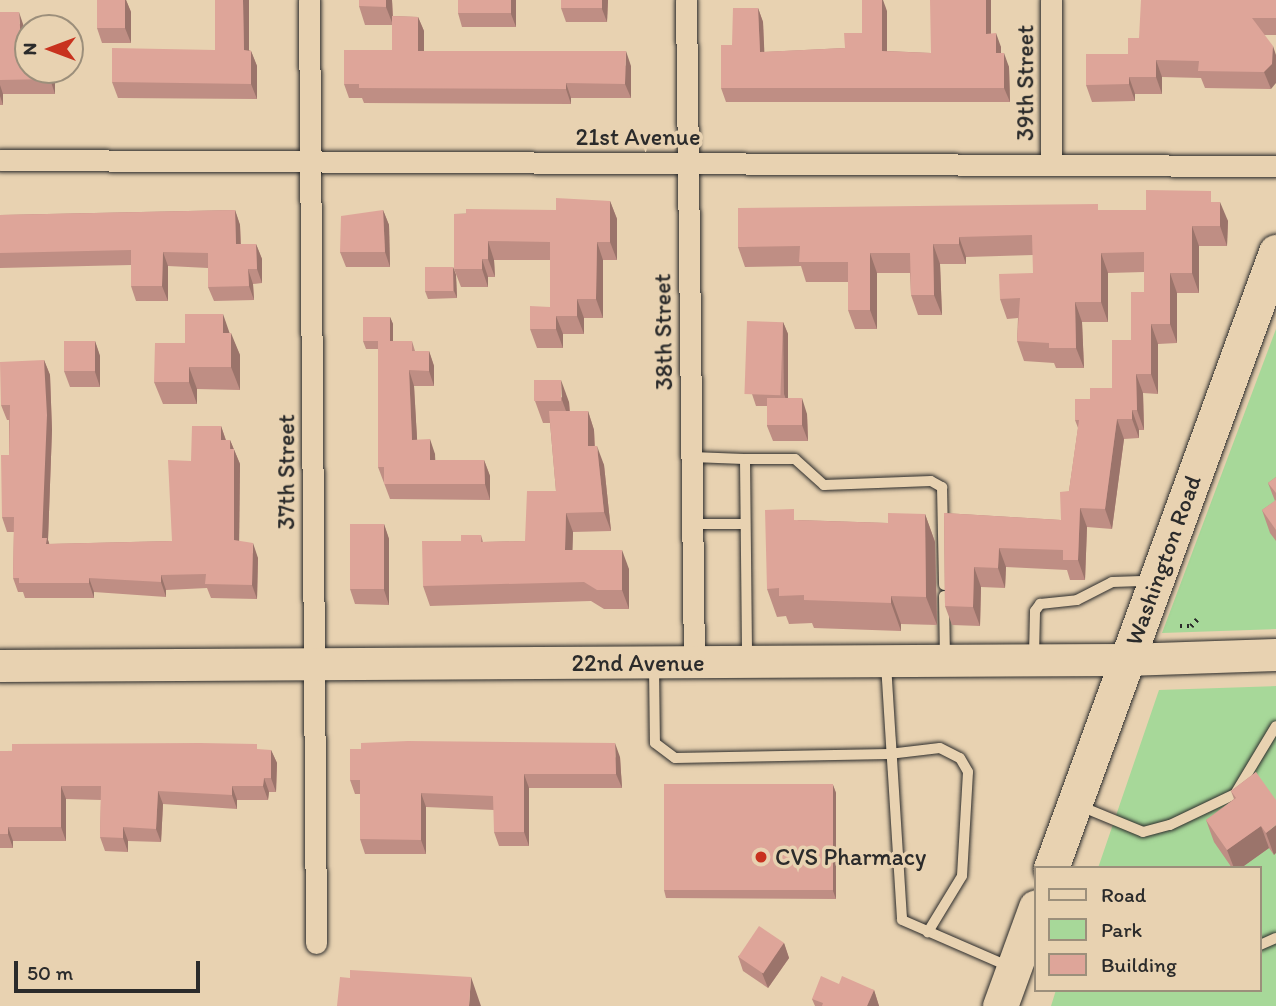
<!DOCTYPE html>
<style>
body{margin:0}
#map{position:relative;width:1276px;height:1006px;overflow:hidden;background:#e8d2b1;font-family:Itim,sans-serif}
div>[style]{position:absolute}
.green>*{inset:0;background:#a7d899}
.path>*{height:4.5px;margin-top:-2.25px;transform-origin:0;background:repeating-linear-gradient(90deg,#2b2b2b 0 2px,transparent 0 7px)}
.roads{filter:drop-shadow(0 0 2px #2b2b2b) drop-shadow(0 0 2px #2b2b2b)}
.lane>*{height:10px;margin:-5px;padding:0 5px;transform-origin:5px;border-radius:5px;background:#e8d2b1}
.street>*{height:21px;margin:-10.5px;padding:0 10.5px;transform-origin:10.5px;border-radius:10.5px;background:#e8d2b1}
.secondary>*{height:32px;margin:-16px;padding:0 16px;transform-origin:16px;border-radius:16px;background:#e8d2b1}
.primary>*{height:35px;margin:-17.5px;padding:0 17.5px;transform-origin:17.5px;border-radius:17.5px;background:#e8d2b1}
.wall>*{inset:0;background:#bf8e84}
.shaded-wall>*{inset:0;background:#9b746b}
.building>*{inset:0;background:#dea599;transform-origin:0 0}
.dots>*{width:19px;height:19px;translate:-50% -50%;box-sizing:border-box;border:4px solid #e8d2b1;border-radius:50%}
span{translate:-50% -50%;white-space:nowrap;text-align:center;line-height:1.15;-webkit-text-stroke:7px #e8d2b1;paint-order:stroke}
.street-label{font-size:24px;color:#2b2b2b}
.poi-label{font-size:24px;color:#2b2b2b}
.left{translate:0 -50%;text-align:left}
.legend{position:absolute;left:1034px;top:866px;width:228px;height:126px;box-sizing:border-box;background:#e8d2b1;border:2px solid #9c8f7b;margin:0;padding:9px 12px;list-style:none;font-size:21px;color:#2b2b2b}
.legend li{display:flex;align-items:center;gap:14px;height:35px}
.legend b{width:35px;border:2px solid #9c8f7b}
.north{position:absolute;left:14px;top:14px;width:70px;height:70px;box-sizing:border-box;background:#e8d2b1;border:2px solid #9c8f7b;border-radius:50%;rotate:270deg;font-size:19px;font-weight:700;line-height:28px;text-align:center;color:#2b2b2b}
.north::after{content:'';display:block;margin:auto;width:24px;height:32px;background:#c8321e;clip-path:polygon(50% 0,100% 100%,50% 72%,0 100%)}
.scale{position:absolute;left:14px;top:961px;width:186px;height:32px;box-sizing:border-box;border:4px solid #2b2b2b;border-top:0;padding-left:9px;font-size:21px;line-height:24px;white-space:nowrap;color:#2b2b2b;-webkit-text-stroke:5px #e8d2b1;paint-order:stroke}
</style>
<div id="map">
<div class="green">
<div style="clip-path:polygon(1276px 329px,1276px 629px,1162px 633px)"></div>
<div style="clip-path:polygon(1276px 686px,1276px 1006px,1051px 1006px,1056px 990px,1260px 990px,1260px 868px,1098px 868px,1159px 690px)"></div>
</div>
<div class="path">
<div style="left:1180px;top:626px;width:11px"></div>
<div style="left:1191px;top:626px;width:9px;rotate:-49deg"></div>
</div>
<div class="roads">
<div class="lane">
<div style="left:691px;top:457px;width:54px;rotate:2.1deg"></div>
<div style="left:745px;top:459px;width:199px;rotate:89.4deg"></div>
<div style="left:745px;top:459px;width:50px"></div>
<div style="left:795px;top:459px;width:39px;rotate:42deg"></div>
<div style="left:824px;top:485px;width:107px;rotate:-2.1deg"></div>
<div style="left:931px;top:481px;width:13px;rotate:29deg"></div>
<div style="left:942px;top:487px;width:98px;rotate:88.8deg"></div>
<div style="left:692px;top:524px;width:53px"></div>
<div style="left:944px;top:596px;width:63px;rotate:89.1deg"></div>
<div style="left:1034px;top:656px;width:45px;rotate:-88.7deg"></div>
<div style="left:1035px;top:611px;width:9px;rotate:-54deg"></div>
<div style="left:1040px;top:604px;width:37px;rotate:-6deg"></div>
<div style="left:1077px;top:600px;width:39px;rotate:-27deg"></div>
<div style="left:1112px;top:582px;width:37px;rotate:-2deg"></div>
<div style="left:886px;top:664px;width:256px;rotate:86.4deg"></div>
<div style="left:902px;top:920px;width:116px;rotate:23.5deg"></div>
<div style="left:654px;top:666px;width:77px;rotate:89.3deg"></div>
<div style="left:655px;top:743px;width:25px;rotate:37deg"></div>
<div style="left:675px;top:758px;width:214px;rotate:-1.1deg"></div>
<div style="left:889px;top:754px;width:51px;rotate:-6.7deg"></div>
<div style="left:940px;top:748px;width:22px;rotate:27deg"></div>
<div style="left:960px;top:758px;width:16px;rotate:60deg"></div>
<div style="left:968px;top:772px;width:104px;rotate:93.3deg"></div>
<div style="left:962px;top:876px;width:66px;rotate:121.3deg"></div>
<div style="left:1080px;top:806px;width:68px;rotate:22.4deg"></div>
<div style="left:1143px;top:832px;width:28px;rotate:-15deg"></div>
<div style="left:1170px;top:825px;width:72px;rotate:-25.5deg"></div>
<div style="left:1235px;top:794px;width:79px;rotate:-58.9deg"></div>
<div style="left:1260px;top:945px;width:17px;rotate:-24deg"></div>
</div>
<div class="street">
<div style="left:309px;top:0;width:943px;rotate:89.57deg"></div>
<div style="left:686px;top:0;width:662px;rotate:89.31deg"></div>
<div style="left:1051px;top:0;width:165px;rotate:90deg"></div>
<div style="left:0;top:160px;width:1276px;rotate:0.27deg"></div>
</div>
<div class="secondary">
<div style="left:0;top:666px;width:1126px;rotate:-0.31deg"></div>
<div style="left:1126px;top:660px;width:150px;rotate:-1.9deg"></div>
</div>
<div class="primary">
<div style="left:1051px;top:868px;width:656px;rotate:-69.93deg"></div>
<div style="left:1000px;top:1006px;width:105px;rotate:-70deg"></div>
</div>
</div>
<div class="wall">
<div style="clip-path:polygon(97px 0,126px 0,131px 12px,131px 43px,102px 43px,97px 28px)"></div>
<div style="clip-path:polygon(215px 0,249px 0,249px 50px,251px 51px,257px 66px,257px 99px,118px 98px,112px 82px,215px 50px)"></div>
<div style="clip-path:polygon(392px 0,393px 16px,418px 17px,424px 31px,424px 51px,631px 66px,631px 98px,571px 98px,571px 104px,364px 103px,362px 98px,349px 98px,344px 84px,392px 50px,392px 25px,365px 25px,359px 6px)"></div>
<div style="clip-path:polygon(516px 0,516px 27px,462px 27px,458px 13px)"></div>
<div style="clip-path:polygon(608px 0,607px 22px,566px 22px,561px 8px)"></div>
<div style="clip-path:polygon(991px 0,991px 34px,1001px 47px,1001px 53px,1009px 67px,1010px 102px,726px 102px,721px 88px,732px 45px,758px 8px,763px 22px,764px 52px,845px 48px,887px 11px,887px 51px,931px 53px)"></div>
<div style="clip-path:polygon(1276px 0,1276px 35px,1264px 35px,1271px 89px,1205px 88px,1201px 78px,1162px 77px,1162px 94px,1135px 94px,1135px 101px,1092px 102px,1086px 85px,1128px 54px,1139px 38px)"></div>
<div style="clip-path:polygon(0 12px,24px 27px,25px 42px,55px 70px,55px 94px,3px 94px,3px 105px,0 105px)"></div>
<div style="clip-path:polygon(610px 201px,617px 219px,617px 260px,603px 260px,603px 318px,584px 318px,584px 334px,563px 334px,563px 348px,537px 348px,530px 329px,550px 307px,550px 260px,494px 260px,495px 277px,488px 277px,488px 287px,461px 287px,454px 269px,454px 214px,556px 210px)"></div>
<div style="clip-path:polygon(1215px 202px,1228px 221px,1227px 246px,1199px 246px,1199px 293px,1177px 293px,1177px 343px,1158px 344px,1158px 394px,1143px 393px,1144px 430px,1139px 430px,1139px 438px,1124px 439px,1112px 529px,1087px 527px,1085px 580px,1070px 580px,1067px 570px,1006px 567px,1005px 588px,981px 587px,980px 626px,952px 625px,945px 606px,944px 513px,1061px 520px,1069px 491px,1078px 428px,1075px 420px,1090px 399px,1112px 388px,1131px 340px,1144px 292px,1144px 272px,1108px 273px,1108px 322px,1082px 322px,1084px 368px,1056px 368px,1054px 363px,1024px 361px,1017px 341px,1018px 318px,1007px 319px,1000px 299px,1033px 273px,1033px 255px,966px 257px,966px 264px,940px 264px,942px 315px,918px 315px,911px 295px,910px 273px,877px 273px,877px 329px,855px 329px,848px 310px,848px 282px,806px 282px,801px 266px,745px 267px,738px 247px,1100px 210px,1146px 210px)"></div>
<div style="clip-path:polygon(235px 210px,240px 225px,241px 244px,256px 244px,262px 259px,262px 283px,253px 284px,254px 300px,214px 301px,208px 287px,208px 268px,168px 266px,168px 301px,136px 301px,131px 286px,131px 265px,0 268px,0 215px)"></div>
<div style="clip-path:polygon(383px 210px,389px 225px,390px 267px,346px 267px,340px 252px)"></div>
<div style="clip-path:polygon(453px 267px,456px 275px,457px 298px,428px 299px,425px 291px)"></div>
<div style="clip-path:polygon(390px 317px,393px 324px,393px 341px,412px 341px,415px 351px,429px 351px,434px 366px,434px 386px,414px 386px,417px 440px,435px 454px,435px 460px,484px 460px,490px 476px,490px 500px,390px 499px,378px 467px,378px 349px,366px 349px,363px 341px)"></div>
<div style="clip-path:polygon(783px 322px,788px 334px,788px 399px,807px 414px,808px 441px,773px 441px,767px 426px,767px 406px,756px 406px,752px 394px)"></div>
<div style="clip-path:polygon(230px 333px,240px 355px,240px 390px,197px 389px,197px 404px,163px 404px,154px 382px,185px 343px)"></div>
<div style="clip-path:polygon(95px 341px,100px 356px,100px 387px,70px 387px,64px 371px)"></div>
<div style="clip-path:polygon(44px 360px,50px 375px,52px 430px,48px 540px,49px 544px,172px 541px,191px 461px,221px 426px,226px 440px,230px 440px,240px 464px,239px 541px,258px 558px,257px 599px,211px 598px,207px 588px,166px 590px,166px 597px,94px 592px,94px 598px,25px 598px,23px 592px,18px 592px,13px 578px,14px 532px,7px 532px,2px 517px,9px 455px,9px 420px,7px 420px,1px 405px)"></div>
<div style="clip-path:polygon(534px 380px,569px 402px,570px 411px,588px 411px,594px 430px,595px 446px,604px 465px,611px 531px,573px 532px,572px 550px,629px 569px,629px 609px,604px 609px,591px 601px,430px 606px,423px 586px,461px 541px,481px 535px,483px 542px,525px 541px,556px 491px,550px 423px,543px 423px,535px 401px)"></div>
<div style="clip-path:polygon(1276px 477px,1276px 541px,1270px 533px,1262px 510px,1275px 501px,1268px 483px)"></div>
<div style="clip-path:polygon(925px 514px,935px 542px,937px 625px,901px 624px,901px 631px,814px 628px,812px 623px,789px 624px,786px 616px,777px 617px,767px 589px,798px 520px,888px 523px)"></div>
<div style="clip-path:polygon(384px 524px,389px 539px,389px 605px,355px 604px,350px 589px)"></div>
<div style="clip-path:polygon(271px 750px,277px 763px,276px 792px,269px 792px,268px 800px,237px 800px,237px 809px,163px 804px,161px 842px,128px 841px,128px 852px,105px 851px,100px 837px,101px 800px,66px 799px,66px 841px,13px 841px,13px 848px,0 848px,0 751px)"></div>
<div style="clip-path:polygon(620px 757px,622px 788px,529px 788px,529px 846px,499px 846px,494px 832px,494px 810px,426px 807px,426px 854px,365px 854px,360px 839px,360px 794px,355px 794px,350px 780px)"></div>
<div style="clip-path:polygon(1256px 772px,1274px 855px,1269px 848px,1241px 868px,1232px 868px,1214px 842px,1206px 820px,1234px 799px,1231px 791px)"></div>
<div style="clip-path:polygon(833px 785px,836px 793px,836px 899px,666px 898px,664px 890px)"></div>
<div style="clip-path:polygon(784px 943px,789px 958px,768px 988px,743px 971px,738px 956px)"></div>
<div style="clip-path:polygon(839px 984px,874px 990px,879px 1006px,815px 1006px,812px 999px)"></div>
</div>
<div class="shaded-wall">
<div style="clip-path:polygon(125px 0,126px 0,131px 12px,131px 43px,125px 28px)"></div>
<div style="clip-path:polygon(243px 0,249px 0,249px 66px,244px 50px)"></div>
<div style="clip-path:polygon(386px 0,392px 0,393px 25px,386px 7px)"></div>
<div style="clip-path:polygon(511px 0,516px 0,516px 27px,511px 14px)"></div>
<div style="clip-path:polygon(602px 0,608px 0,607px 22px,602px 9px)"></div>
<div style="clip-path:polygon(882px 0,883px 0,887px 11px,887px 65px,882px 51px)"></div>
<div style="clip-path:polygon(986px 0,991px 0,991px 48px,986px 34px)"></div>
<div style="clip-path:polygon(758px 8px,763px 22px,765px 66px,760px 52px)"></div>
<div style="clip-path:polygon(19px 12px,24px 27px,26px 56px,21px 42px)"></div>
<div style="clip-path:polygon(418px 17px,424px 31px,424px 66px,418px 51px)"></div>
<div style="clip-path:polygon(996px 33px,1001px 47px,1001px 67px,996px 53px)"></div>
<div style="clip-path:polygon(1273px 46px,1276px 55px,1276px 83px,1271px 89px,1264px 72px)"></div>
<div style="clip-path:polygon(251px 51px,257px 66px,257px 99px,251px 84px)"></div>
<div style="clip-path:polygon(626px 51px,631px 66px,631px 98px,625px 84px)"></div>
<div style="clip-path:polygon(1004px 53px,1009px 67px,1010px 102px,1004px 88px)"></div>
<div style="clip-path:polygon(1156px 60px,1162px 77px,1162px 94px,1156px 77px)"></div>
<div style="clip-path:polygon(50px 70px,55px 70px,55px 94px,50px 79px)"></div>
<div style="clip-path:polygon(1129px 77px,1135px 94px,1135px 101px,1129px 84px)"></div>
<div style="clip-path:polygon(566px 83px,571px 98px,571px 104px,566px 89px)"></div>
<div style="clip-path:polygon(0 85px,3px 94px,3px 105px,0 96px)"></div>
<div style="clip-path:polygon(610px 201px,617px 219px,617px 260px,610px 242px)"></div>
<div style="clip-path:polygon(1220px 202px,1228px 221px,1227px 246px,1220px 226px)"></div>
<div style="clip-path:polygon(235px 210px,240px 225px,241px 259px,236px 244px)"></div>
<div style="clip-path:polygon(383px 210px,389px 225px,390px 267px,385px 252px)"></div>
<div style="clip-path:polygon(1192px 226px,1199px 246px,1199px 293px,1192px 273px)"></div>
<div style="clip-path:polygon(959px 237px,966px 257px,966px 264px,959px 244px)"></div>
<div style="clip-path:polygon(488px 241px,494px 260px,495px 277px,488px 259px)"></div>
<div style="clip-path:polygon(597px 242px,603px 260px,603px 318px,596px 299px)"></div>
<div style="clip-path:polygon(256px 244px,262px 259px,262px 283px,257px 269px)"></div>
<div style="clip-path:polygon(933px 244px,940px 264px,942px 315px,934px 295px)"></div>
<div style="clip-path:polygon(163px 252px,168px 266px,168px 301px,162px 286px)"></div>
<div style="clip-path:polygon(870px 253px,877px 273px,877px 329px,870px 310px)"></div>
<div style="clip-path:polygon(1101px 253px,1108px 273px,1108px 322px,1101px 302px)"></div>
<div style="clip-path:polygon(482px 259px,488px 277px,488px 287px,482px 269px)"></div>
<div style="clip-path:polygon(453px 267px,456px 275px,457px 298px,454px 291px)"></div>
<div style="clip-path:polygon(248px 269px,253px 284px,254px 300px,249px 286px)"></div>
<div style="clip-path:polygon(1170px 273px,1177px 293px,1177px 343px,1170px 324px)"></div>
<div style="clip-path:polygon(577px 299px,584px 318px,584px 334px,577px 316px)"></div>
<div style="clip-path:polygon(1075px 302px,1082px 322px,1084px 368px,1076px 348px)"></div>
<div style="clip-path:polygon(223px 314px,231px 337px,223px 333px)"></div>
<div style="clip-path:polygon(556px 316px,563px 334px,563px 348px,556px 329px)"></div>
<div style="clip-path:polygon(390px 317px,393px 324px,393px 349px,390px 341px)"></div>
<div style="clip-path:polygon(783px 322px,788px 334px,788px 405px,784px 394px)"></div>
<div style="clip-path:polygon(1151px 324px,1158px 344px,1158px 394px,1151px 374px)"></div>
<div style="clip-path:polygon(231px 333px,240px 355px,240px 390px,231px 367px)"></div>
<div style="clip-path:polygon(95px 341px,100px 356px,100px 387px,95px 372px)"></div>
<div style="clip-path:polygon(429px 351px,434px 366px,434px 386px,429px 371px)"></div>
<div style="clip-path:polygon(44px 360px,50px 375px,52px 430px,48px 540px,52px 552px,42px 538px)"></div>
<div style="clip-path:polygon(189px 367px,197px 389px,197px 404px,189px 382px)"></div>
<div style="clip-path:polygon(409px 370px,414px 386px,418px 455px,412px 440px)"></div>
<div style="clip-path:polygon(1136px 374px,1143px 393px,1144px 430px,1137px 410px)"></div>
<div style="clip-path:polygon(561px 380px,569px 402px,570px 422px,562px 400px)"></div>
<div style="clip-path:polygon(802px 398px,807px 414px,808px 441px,802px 425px)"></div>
<div style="clip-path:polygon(1132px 410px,1139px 430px,1139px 438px,1132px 419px)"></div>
<div style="clip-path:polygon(588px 411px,594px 430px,595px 466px,588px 446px)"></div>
<div style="clip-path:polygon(1117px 419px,1124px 439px,1112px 529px,1105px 509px)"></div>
<div style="clip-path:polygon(221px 426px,226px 441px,221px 440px)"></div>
<div style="clip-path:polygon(430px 439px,435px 454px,436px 476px,430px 460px)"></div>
<div style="clip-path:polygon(230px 440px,240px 464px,239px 554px,234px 540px)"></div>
<div style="clip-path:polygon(597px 446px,604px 465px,611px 531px,604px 512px)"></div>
<div style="clip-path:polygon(484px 460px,490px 476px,490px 500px,485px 484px)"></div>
<div style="clip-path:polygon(1080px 508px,1087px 527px,1085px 580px,1078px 560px)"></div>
<div style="clip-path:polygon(566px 513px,573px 532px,572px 569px,565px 550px)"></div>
<div style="clip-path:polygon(925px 514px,935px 542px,937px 625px,926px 597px)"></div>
<div style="clip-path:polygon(384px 524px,389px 539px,389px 605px,384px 590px)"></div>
<div style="clip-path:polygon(253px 543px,258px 558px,257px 599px,252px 585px)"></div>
<div style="clip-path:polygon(999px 548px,1006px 567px,1005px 588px,998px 568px)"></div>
<div style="clip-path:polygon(622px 550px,629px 569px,629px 609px,622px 590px)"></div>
<div style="clip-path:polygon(974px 567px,981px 587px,980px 626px,973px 607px)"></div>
<div style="clip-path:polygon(161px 575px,166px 590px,166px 597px,161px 582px)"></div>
<div style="clip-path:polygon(89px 578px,94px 592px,94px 598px,89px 583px)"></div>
<div style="clip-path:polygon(891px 596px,901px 624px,901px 631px,891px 603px)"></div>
<div style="clip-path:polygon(615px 743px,620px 757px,622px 788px,616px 774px)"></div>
<div style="clip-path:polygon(271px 750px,277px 763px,276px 792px,271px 778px)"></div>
<div style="clip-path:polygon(524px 774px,529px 788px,529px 846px,524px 832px)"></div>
<div style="clip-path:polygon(264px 778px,269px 792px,268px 800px,263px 786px)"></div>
<div style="clip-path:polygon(833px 785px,836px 793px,836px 899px,833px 891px)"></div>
<div style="clip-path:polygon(61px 786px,66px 799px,66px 841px,61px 827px)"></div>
<div style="clip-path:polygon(232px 786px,237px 800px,237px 809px,232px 795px)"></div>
<div style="clip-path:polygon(158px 791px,163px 804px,161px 842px,156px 829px)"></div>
<div style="clip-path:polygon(421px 793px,426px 807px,426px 854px,421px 840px)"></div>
<div style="clip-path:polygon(1276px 825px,1276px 853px,1274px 855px,1266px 833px)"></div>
<div style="clip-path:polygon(1261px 826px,1269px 848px,1241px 868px,1234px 868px,1227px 850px)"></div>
<div style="clip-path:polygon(8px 827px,13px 841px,13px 848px,8px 834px)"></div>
<div style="clip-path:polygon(123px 827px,128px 841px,128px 852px,123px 838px)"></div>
<div style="clip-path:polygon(784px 943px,789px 958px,768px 988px,762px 973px)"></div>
<div style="clip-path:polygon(471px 977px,481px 1006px,469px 1006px)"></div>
<div style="clip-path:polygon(874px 990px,879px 1006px,867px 1006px)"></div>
</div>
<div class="building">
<div style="left:97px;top:0;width:28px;height:28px"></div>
<div style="clip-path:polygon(215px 0,243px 0,244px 50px,251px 51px,251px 84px,112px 82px,112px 48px,215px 50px)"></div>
<div style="clip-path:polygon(359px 0,386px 0,386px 7px,359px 6px)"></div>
<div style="left:458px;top:0;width:53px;height:13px"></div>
<div style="left:561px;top:0;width:41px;height:8px"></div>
<div style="clip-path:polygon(862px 0,882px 0,882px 51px,931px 53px,930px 0,986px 0,986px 34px,996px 33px,996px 53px,1004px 53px,1004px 88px,721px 88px,721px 45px,732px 45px,733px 8px,758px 8px,760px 52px,845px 48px,844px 33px,862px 33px)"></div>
<div style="clip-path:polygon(1141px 0,1276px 0,1276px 18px,1252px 18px,1273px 46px,1272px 64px,1264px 72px,1198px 71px,1199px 61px,1156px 60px,1156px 77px,1129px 77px,1129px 84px,1086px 85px,1086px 54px,1128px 54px,1128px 38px,1139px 38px)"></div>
<div style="clip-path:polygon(0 12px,19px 12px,21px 42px,28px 42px,28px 70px,50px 70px,50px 79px,0 80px)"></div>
<div style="clip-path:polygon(392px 16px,418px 17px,418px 51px,626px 51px,625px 84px,566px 83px,566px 89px,359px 88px,359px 84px,344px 84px,344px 50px,392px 50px)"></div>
<div style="clip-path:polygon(1146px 190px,1211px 191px,1211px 202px,1220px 202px,1220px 226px,1192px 226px,1192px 273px,1170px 273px,1170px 324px,1151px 324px,1151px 374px,1136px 374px,1137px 410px,1132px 410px,1132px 419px,1117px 419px,1105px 509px,1080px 508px,1078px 560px,1063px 560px,1063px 550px,999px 548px,998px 568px,974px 567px,973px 607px,945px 606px,944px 513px,1061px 520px,1060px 492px,1069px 491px,1079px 420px,1075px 420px,1075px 399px,1090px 399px,1090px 388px,1112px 388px,1112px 340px,1131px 340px,1131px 292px,1144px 292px,1144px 252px,1101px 253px,1101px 302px,1075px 302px,1076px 348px,1049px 348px,1049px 343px,1017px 341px,1020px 298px,1000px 299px,999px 274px,1033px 273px,1032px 235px,959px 237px,959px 244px,933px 244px,934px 295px,911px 295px,910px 253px,870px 253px,870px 310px,848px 310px,848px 262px,799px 262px,800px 246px,738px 247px,738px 208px,1098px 204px,1098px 210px,1146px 210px)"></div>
<div style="clip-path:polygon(556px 198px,610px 201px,610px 242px,597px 242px,596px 299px,577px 299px,577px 316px,556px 316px,556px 329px,530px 329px,530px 306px,550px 307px,550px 242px,488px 241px,488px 259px,482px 259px,482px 269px,454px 269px,454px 214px,466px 214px,466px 209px,556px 210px)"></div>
<div style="clip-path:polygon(235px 210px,236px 244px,256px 244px,257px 269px,248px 269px,249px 286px,208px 287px,208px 253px,163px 252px,162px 286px,131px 286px,131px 250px,0 253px,0 215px)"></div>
<div style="clip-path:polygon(383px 210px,385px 252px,340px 252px,341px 216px)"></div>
<div style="left:425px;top:267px;width:28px;height:24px"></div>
<div style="clip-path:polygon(185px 314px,223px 314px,223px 333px,231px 333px,231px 367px,189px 367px,189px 382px,154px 382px,155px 343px,185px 343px)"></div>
<div style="left:363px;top:317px;width:27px;height:24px"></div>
<div style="left:747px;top:321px;width:36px;height:73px;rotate:2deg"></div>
<div style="left:64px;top:341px;width:31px;height:30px"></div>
<div style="clip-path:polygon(378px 341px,412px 341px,412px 351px,429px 351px,429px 371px,409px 370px,412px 440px,430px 439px,430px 460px,484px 460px,485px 484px,384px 484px,384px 467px,378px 467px)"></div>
<div style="clip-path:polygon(44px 360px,47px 415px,42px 538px,47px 538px,46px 544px,172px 541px,168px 460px,191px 461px,192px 426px,221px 426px,221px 440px,230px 440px,230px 449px,234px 449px,234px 540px,253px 543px,252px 585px,205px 584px,206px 574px,161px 575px,161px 582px,89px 578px,89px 583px,19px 583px,19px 578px,13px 578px,14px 517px,2px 517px,1px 455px,9px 455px,10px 405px,1px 405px,0 362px)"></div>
<div style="left:534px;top:380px;width:27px;height:21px"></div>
<div style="left:802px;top:398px;width:27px;height:35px;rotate:90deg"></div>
<div style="clip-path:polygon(549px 411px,588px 411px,588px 446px,597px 446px,604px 512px,566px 513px,565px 550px,622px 550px,622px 590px,597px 590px,584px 582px,423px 586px,422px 541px,461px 541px,461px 535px,481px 535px,481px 542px,525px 541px,527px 491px,556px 491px)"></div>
<div style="clip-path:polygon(1276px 477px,1276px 493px,1268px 483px)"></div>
<div style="clip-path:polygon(1276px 500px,1276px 530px,1262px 510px)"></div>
<div style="clip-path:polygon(794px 509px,794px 520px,888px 523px,888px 513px,925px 514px,926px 597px,891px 596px,891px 603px,804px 600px,804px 595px,779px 596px,779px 588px,767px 589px,765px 510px)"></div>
<div style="left:350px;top:524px;width:34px;height:65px"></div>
<div style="clip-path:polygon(408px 741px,615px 743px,616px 774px,524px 774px,524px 832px,494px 832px,493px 796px,421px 793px,421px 840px,360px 839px,360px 780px,350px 780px,350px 749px,361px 749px,361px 743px)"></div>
<div style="clip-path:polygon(200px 743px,257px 744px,257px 749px,271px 750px,271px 778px,264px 778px,263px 786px,232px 786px,232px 795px,158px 791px,156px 829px,123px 827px,123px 838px,100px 837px,101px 786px,61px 786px,61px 827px,8px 827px,8px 834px,0 834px,0 751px,12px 751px,12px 744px)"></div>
<div style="clip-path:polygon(1256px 772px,1276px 800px,1276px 825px,1266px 833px,1261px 826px,1227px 850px,1206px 820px,1236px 798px,1231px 791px)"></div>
<div style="left:664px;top:784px;width:169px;height:106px"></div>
<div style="left:759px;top:926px;width:30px;height:37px;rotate:34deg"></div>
<div style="clip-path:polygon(350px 970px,471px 977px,469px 1006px,337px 1006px,340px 977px,350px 978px)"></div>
<div style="clip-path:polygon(821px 976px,839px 984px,842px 976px,874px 990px,867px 1006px,822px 1006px,823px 1003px,812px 999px)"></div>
</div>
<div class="dots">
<div style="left:761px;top:857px;background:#c8321e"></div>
</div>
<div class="street-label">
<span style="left:1025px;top:83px;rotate:-90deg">39th Street</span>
<span style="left:638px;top:137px">21st Avenue</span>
<span style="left:663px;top:332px;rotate:-91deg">38th Street</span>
<span style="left:286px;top:472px;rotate:-90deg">37th Street</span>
<span style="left:1163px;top:560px;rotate:-70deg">Washington Road</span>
<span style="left:638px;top:663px">22nd Avenue</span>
</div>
<div class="poi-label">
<span class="left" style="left:775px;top:857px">CVS Pharmacy</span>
</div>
<ul class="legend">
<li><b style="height:9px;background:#e8d2b1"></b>Road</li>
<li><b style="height:19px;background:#a7d899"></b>Park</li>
<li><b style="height:19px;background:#dea599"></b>Building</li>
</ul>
<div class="north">N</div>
<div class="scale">50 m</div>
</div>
